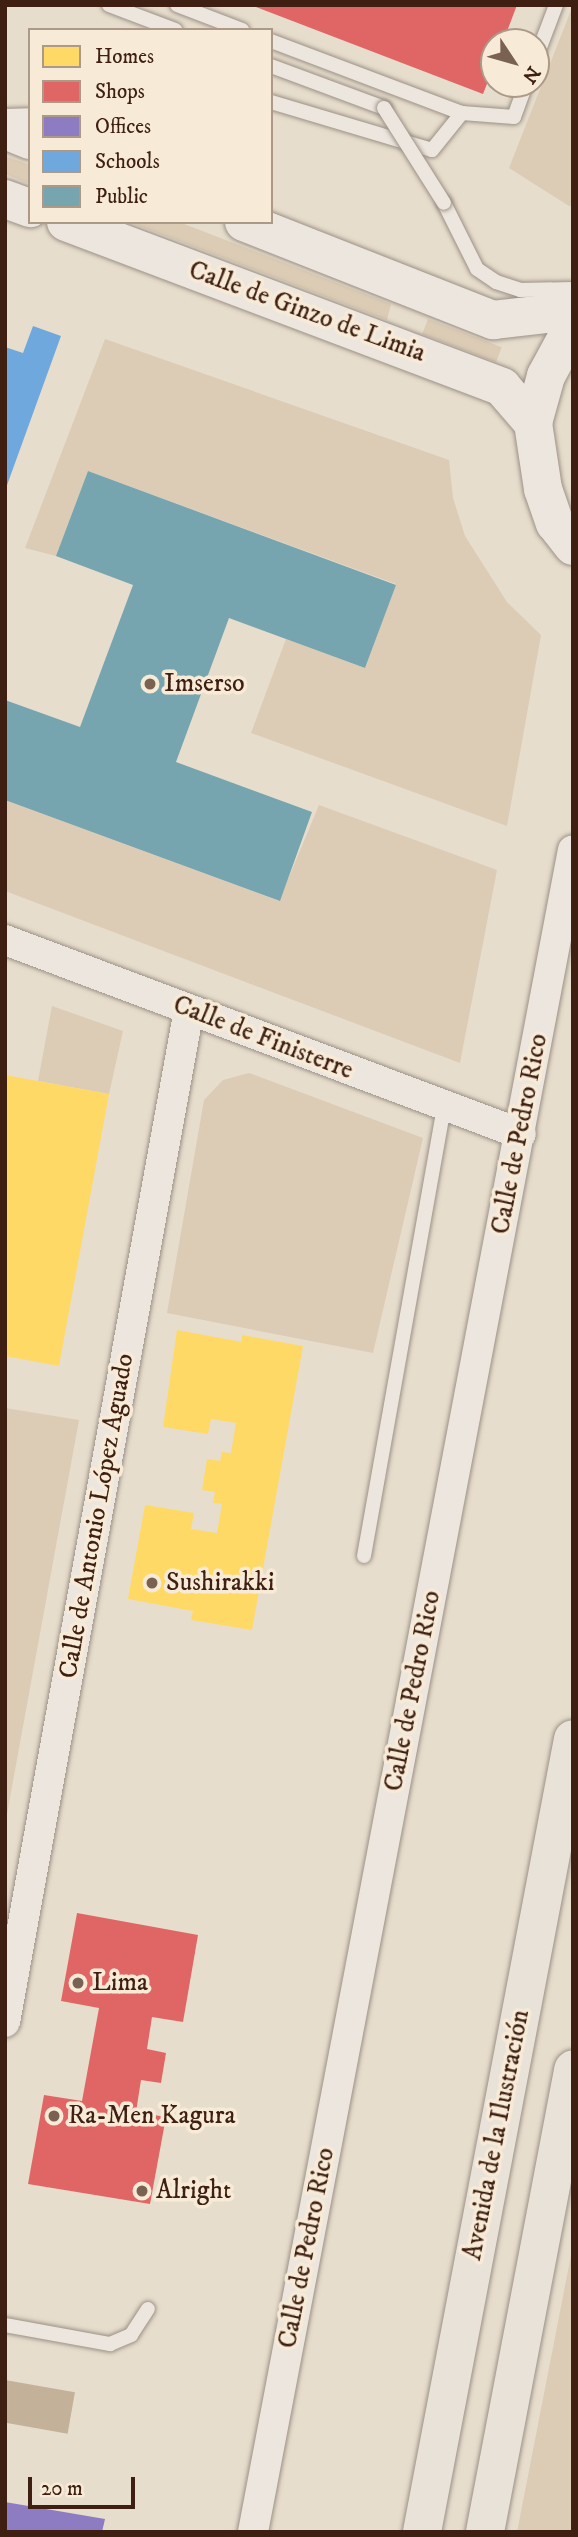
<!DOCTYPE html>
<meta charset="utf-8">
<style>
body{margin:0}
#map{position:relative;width:578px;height:2537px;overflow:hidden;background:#e7ddcc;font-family:"IM FELL DW Pica",serif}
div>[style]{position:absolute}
.green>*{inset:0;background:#dcccb5;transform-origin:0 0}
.water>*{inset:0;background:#c4b19a;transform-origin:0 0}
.homes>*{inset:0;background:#ffd966}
.shops>*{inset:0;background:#e06666}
.offices>*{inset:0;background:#8e7cc3}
.schools>*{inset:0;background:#6fa8dc}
.public>*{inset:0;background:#76a5af}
.roads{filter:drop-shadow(0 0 2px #9b9186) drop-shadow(0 0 2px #9b9186)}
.service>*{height:14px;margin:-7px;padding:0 7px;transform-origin:7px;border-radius:7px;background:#ece6de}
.minor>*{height:30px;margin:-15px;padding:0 15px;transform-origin:15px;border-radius:15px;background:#ece6de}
.secondary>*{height:38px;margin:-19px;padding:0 19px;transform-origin:19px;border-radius:19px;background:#ece6de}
.trunk>*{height:38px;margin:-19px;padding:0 19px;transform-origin:19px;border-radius:19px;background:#e8e2d9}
.bridges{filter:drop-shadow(0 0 2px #9b9186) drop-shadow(0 0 2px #9b9186)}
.service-bridge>*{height:14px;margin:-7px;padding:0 7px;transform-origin:7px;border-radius:7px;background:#ece6de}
.dots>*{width:19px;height:19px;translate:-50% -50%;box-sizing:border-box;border:4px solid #f7ebd7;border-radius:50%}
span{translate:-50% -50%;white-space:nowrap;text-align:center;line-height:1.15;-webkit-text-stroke:7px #f7ebd7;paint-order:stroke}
.street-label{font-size:26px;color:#3e1f11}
.poi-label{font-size:26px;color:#3e1f11}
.left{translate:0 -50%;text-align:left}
.frame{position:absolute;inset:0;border:7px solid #3e1f11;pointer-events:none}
.legend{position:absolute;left:28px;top:28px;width:245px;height:196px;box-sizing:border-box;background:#f7ebd7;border:2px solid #ad9988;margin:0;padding:9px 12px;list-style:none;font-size:21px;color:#3e1f11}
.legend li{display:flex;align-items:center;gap:14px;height:35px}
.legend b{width:35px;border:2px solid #ad9988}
.north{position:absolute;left:480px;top:28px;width:70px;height:70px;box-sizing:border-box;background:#f7ebd7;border:2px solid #ad9988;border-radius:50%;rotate:126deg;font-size:19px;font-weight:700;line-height:28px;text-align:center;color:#3e1f11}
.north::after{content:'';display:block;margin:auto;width:24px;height:32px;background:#796252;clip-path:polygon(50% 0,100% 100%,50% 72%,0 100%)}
.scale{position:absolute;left:28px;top:2477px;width:107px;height:32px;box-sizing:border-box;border:4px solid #3e1f11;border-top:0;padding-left:9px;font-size:21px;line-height:24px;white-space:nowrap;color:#3e1f11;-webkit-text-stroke:5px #f7ebd7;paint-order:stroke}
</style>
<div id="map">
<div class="green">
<div style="clip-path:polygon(573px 5px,573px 205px,569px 206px,509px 168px)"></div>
<div style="clip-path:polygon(5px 156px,30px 165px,30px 184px,5px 174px)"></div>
<div style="clip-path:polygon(129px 222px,179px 222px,391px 304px,387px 320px)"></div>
<div style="left:428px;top:319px;width:79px;height:16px;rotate:21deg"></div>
<div style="clip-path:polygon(105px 339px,449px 460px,453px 498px,465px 536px,507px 602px,541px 635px,507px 826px,251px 733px,286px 639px,365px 668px,396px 584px,88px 471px,56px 556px,25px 548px)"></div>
<div style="clip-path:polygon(5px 800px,279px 901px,319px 805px,497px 870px,460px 1063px,5px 891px)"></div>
<div style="clip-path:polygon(52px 1006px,123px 1031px,109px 1094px,38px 1081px)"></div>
<div style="clip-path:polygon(249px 1073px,423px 1138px,373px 1353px,167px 1313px,204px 1100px,223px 1080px)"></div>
<div style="clip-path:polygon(5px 1408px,79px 1420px,5px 1825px)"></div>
<div style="clip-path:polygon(573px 2245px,573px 2532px,517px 2532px)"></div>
</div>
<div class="water">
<div style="left:5px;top:2380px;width:71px;height:42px;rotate:10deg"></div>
</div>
<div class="homes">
<div style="clip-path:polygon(5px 1075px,109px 1094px,59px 1366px,5px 1356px)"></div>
<div style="clip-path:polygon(177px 1330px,242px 1342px,242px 1335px,303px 1346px,252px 1630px,191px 1620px,193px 1611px,128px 1599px,145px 1505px,194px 1513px,191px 1529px,217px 1533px,222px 1504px,213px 1503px,215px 1492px,202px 1490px,207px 1459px,220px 1461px,222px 1452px,231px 1453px,236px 1423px,211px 1419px,208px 1434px,163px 1427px)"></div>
</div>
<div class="shops">
<div style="clip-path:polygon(251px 5px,517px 5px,503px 42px,494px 42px,494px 66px,483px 94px)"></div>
<div style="clip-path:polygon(77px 1913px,198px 1935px,183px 2022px,152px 2017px,147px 2049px,166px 2053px,161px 2083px,141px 2080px,136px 2112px,166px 2117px,150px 2204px,28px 2184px,44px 2095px,82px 2101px,99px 2008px,61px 2001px)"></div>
</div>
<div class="offices">
<div style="clip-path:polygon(5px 2502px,105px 2519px,102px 2532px,5px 2532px)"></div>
</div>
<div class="schools">
<div style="clip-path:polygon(33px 326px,61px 336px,6px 488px,5px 347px,23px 353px)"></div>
</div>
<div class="public">
<div style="clip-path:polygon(88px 471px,396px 585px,365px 668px,229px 618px,176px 762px,312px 812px,280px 901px,5px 800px,5px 700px,80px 727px,133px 585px,56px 556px)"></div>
</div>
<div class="roads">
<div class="service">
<div style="left:109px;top:5px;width:71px;rotate:20.7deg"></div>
<div style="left:177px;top:5px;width:70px;rotate:21deg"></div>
<div style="left:271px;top:41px;width:204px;rotate:20.7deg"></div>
<div style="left:462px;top:113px;width:52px;rotate:4.4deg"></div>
<div style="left:514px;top:117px;width:35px;rotate:-70deg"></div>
<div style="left:536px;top:58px;width:57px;rotate:-69.3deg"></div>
<div style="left:271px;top:66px;width:121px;rotate:20.4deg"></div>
<div style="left:271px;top:102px;width:168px;rotate:16.6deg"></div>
<div style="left:432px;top:150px;width:48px;rotate:-51deg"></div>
<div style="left:5px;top:116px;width:25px;rotate:-2deg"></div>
<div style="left:444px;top:203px;width:74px;rotate:63.4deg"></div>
<div style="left:477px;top:269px;width:23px;rotate:34deg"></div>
<div style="left:496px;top:282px;width:25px;rotate:18deg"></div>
<div style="left:520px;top:290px;width:53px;rotate:-1.1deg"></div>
<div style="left:364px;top:1556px;width:457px;rotate:-79.9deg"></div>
<div style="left:5px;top:2325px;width:107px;rotate:10.3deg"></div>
<div style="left:110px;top:2344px;width:23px;rotate:-23deg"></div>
<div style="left:131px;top:2335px;width:31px;rotate:-57deg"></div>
</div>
<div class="minor">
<div style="left:5px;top:940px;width:551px;rotate:20.6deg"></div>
<div style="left:5px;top:2022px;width:1029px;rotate:-79.7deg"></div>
<div style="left:253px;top:2532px;width:1712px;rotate:-79.23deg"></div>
</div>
<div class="secondary">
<div style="left:5px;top:130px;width:27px;rotate:22deg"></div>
<div style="left:5px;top:199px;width:27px;rotate:20deg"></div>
<div style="left:66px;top:222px;width:466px;rotate:20.7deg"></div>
<div style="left:502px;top:387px;width:48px;rotate:49.3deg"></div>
<div style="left:244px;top:222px;width:268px;rotate:21.5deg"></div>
<div style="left:493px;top:320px;width:81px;rotate:-6.4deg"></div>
<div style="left:573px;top:326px;width:57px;rotate:118.4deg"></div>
<div style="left:546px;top:376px;width:49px;rotate:105.5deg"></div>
<div style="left:533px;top:423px;width:67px;rotate:81.4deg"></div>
<div style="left:543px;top:489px;width:36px;rotate:71deg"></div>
<div style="left:555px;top:523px;width:29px;rotate:52deg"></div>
</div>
<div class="trunk">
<div style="left:422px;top:2532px;width:807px;rotate:-79.22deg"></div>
<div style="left:485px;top:2532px;width:471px;rotate:-79.2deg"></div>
</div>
</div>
<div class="bridges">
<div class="service-bridge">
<div style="left:384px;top:108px;width:112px;rotate:57.7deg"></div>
</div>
</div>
<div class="dots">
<div style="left:150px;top:684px;background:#796252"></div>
<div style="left:152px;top:1583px;background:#796252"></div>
<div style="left:78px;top:1983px;background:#796252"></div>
<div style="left:54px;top:2116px;background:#796252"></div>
<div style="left:142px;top:2191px;background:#796252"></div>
</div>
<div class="street-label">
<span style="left:307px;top:312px;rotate:20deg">Calle de Ginzo de Limia</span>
<span style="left:263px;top:1038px;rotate:21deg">Calle de Finisterre</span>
<span style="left:520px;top:1134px;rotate:-79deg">Calle de Pedro Rico</span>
<span style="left:97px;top:1516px;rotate:-80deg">Calle de Antonio López Aguado</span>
<span style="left:413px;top:1691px;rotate:-79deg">Calle de Pedro Rico</span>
<span style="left:497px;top:2135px;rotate:-79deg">Avenida de la Ilustración</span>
<span style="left:307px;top:2248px;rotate:-79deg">Calle de Pedro Rico</span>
</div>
<div class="poi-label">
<span class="left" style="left:164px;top:684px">Imserso</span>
<span class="left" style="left:166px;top:1583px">Sushirakki</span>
<span class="left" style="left:92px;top:1983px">Lima</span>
<span class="left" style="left:68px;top:2116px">Ra-Men Kagura</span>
<span class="left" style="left:156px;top:2191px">Alright</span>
</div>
<div class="frame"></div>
<ul class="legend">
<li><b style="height:19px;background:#ffd966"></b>Homes</li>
<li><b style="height:19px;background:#e06666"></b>Shops</li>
<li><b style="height:19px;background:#8e7cc3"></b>Offices</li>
<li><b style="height:19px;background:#6fa8dc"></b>Schools</li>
<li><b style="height:19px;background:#76a5af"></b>Public</li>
</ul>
<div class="north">N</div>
<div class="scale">20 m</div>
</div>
